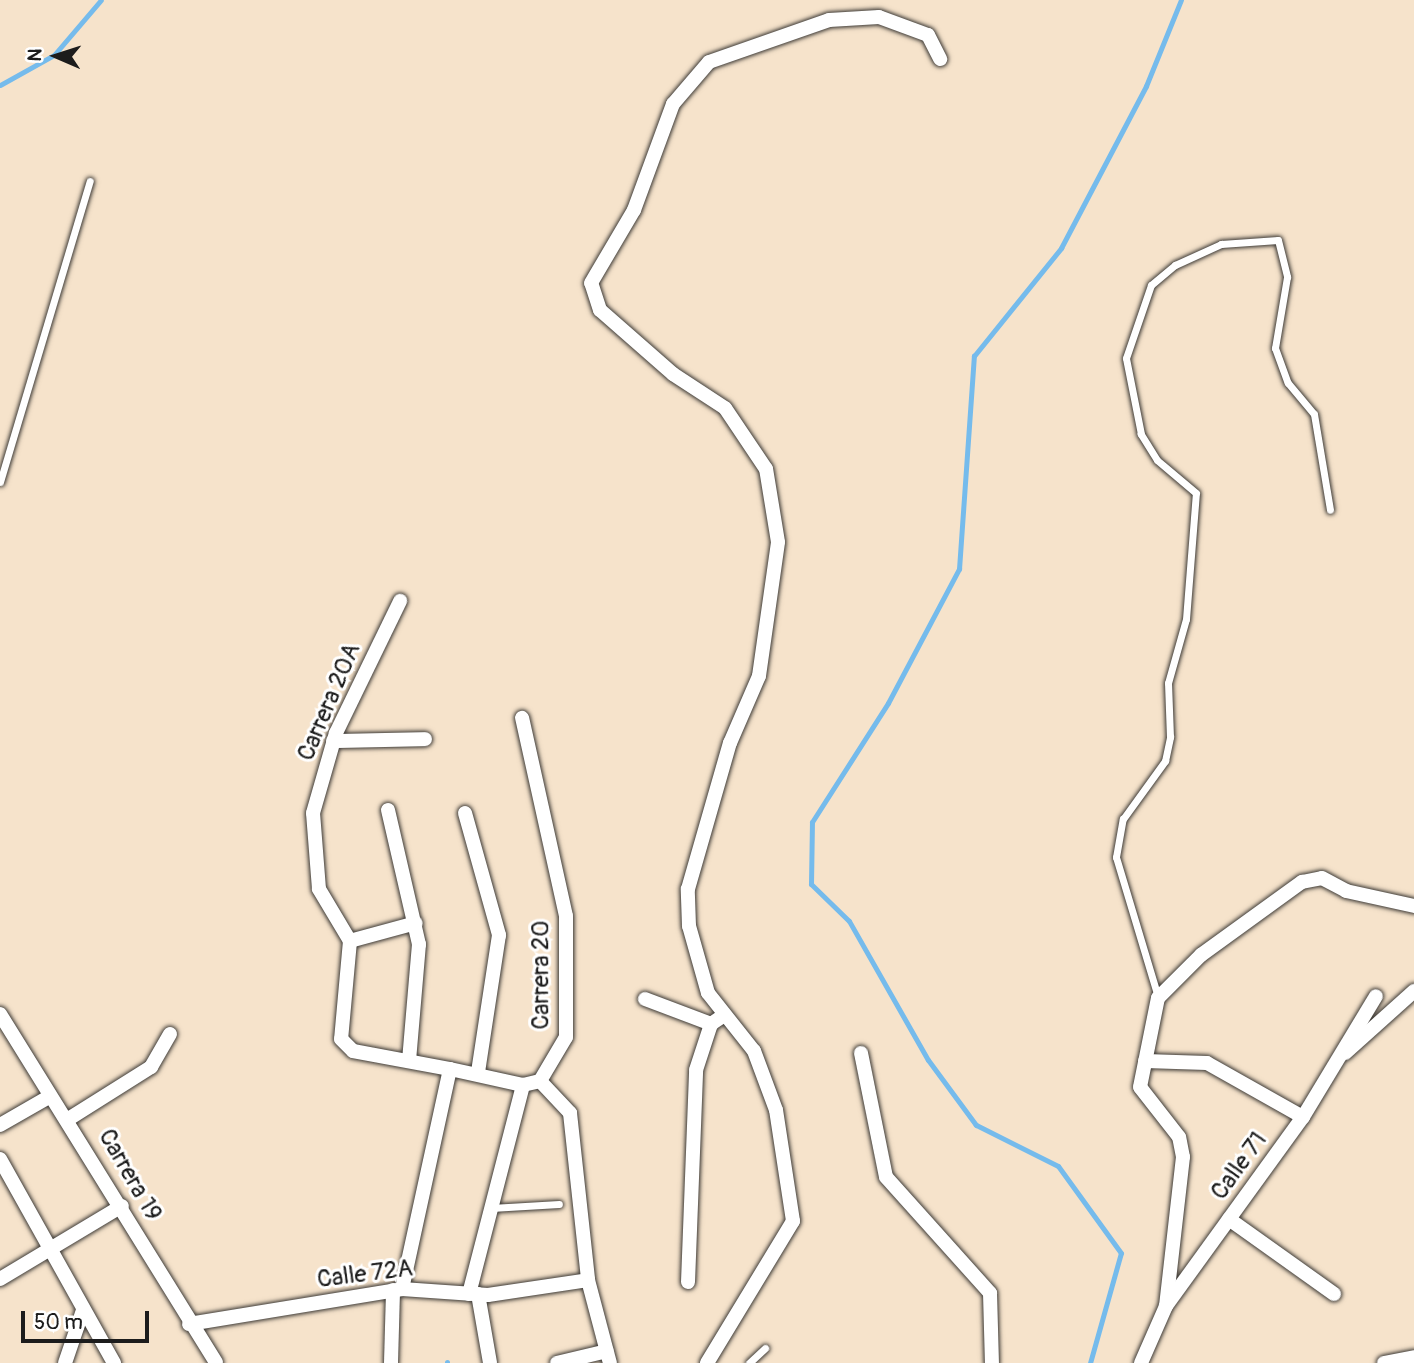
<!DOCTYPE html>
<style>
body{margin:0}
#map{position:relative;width:1414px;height:1363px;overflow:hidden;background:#f6e3cb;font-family:Pangolin,sans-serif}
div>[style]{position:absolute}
.stream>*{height:5px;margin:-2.5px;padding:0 2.5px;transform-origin:2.5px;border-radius:2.5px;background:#75bbec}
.roads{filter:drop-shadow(0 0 2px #3d3a36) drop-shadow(0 0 2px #3d3a36)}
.service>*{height:7px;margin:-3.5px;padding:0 3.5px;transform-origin:3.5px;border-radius:3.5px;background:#fff}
.minor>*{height:14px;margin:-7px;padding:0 7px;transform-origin:7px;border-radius:7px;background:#fff}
span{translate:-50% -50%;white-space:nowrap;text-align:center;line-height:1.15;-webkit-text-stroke:6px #fff;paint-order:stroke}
.street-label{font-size:24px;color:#1c1c1c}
.north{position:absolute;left:21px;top:21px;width:70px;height:70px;-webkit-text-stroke:5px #fff;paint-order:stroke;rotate:273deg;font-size:19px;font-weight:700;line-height:28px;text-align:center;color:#1c1c1c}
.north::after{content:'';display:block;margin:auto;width:24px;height:32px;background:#1c1c1c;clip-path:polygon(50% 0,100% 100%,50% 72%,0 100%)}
.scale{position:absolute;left:21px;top:1311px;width:128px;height:32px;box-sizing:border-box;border:4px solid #1c1c1c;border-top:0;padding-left:9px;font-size:21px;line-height:24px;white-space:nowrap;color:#1c1c1c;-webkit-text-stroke:5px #fff;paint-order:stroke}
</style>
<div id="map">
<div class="stream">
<div style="left:0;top:85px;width:62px;rotate:-29.1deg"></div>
<div style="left:54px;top:55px;width:72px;rotate:-49.5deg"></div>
<div style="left:447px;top:1362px;width:1px;rotate:90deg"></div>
<div style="left:1090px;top:1363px;width:114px;rotate:-74.3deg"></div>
<div style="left:1121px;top:1253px;width:107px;rotate:-125.9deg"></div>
<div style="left:1058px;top:1166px;width:92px;rotate:-153.4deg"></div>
<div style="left:976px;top:1125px;width:81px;rotate:-126.4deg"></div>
<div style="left:928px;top:1060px;width:160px;rotate:-119.6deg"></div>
<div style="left:849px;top:921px;width:53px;rotate:-135.8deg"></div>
<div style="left:811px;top:884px;width:62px;rotate:-89.1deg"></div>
<div style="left:812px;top:822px;width:141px;rotate:-57.4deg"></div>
<div style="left:888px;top:703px;width:152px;rotate:-62.1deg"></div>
<div style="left:959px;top:569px;width:214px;rotate:-86deg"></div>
<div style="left:974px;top:356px;width:139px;rotate:-51.1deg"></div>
<div style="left:1061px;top:248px;width:183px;rotate:-62.3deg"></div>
<div style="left:1146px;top:86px;width:93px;rotate:-67.9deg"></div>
</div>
<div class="roads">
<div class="service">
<div style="left:0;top:482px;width:314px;rotate:-73.4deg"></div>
<div style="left:1158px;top:997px;width:146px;rotate:-106.7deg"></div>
<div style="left:1116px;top:857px;width:39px;rotate:-80deg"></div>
<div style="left:1123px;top:819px;width:72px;rotate:-54.1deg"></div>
<div style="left:1165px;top:761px;width:25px;rotate:-78deg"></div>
<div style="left:1170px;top:737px;width:54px;rotate:-92.1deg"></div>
<div style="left:1168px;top:683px;width:66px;rotate:-74.3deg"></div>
<div style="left:1186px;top:619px;width:126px;rotate:-85.5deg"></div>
<div style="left:1196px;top:493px;width:51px;rotate:-139.8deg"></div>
<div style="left:1157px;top:460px;width:31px;rotate:-122deg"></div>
<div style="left:1141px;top:434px;width:77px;rotate:-101.2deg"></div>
<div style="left:1126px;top:358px;width:77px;rotate:-71.1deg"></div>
<div style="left:1151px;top:285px;width:31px;rotate:-40deg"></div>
<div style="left:1175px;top:265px;width:51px;rotate:-24.5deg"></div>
<div style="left:1221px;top:244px;width:57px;rotate:-4deg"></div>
<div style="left:1278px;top:240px;width:38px;rotate:76deg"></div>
<div style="left:1287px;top:277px;width:72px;rotate:99.6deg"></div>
<div style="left:1275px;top:348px;width:37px;rotate:70deg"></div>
<div style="left:1288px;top:383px;width:40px;rotate:50deg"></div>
<div style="left:1314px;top:414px;width:97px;rotate:80.5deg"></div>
<div style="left:491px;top:1208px;width:68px;rotate:-3.4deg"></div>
<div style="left:749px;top:1363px;width:22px;rotate:-43deg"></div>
</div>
<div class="minor">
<div style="left:333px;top:741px;width:92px;rotate:-1.2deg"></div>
<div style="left:388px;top:810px;width:138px;rotate:77deg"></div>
<div style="left:419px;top:944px;width:117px;rotate:94.9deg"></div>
<div style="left:465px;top:813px;width:127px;rotate:74.4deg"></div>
<div style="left:499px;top:935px;width:140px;rotate:98.7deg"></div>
<div style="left:350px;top:941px;width:61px;rotate:-120.8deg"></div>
<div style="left:319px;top:889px;width:76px;rotate:-94.5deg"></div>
<div style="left:313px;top:813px;width:83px;rotate:-74deg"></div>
<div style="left:336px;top:733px;width:147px;rotate:-64.1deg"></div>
<div style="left:350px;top:941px;width:98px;rotate:95.2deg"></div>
<div style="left:341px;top:1039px;width:17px;rotate:45deg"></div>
<div style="left:353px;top:1051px;width:99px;rotate:10.5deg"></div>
<div style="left:350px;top:941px;width:68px;rotate:-15.3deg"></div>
<div style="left:645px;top:999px;width:71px;rotate:20.7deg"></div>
<div style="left:0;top:1014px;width:410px;rotate:58.2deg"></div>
<div style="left:861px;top:1053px;width:126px;rotate:78.6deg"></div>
<div style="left:886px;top:1177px;width:156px;rotate:48.1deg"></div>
<div style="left:990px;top:1293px;width:70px;rotate:88.4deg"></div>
<div style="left:1345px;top:1053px;width:93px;rotate:-41.9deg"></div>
<div style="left:1145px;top:1061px;width:62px;rotate:1.8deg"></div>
<div style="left:1207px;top:1063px;width:110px;rotate:29.4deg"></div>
<div style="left:540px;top:1081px;width:44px;rotate:46.8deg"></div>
<div style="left:570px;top:1113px;width:168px;rotate:83.8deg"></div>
<div style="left:588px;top:1280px;width:86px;rotate:75.2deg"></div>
<div style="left:70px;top:1118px;width:96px;rotate:-32.2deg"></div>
<div style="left:151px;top:1067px;width:38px;rotate:-60deg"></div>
<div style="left:0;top:1125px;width:54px;rotate:-29.9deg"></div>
<div style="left:0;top:1159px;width:234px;rotate:60.8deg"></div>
<div style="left:1229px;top:1219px;width:129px;rotate:35.5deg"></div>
<div style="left:0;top:1279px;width:142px;rotate:-30.9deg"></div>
<div style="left:688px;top:1282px;width:212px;rotate:-87.8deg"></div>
<div style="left:696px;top:1070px;width:48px;rotate:-71.9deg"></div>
<div style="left:711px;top:1024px;width:14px;rotate:-34deg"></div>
<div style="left:402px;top:1289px;width:225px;rotate:-77.7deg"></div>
<div style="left:450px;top:1069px;width:75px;rotate:12.4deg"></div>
<div style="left:469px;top:1294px;width:216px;rotate:-75.5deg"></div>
<div style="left:523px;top:1085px;width:17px;rotate:-13deg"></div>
<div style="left:540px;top:1081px;width:51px;rotate:-59.4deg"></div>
<div style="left:566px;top:1037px;width:121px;rotate:-90deg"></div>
<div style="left:566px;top:916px;width:203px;rotate:-102.5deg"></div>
<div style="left:478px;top:1294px;width:70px;rotate:80.1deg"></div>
<div style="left:1166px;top:1306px;width:150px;rotate:-83.5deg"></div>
<div style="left:1183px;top:1157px;width:20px;rotate:-101deg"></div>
<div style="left:1179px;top:1137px;width:63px;rotate:-128deg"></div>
<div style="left:1140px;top:1087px;width:91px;rotate:-78.6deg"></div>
<div style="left:1158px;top:998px;width:61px;rotate:-45deg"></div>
<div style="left:1201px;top:955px;width:125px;rotate:-35.9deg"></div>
<div style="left:1302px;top:882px;width:20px;rotate:-11deg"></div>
<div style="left:1322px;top:878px;width:27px;rotate:28deg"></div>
<div style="left:1346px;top:891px;width:70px;rotate:12.4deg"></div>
<div style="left:189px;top:1324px;width:216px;rotate:-9.3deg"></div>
<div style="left:402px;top:1289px;width:86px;rotate:4deg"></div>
<div style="left:488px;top:1295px;width:101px;rotate:-8.5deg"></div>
<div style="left:65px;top:1363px;width:56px;rotate:-71.2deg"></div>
<div style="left:391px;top:1363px;width:73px;rotate:-88.4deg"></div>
<div style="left:557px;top:1363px;width:51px;rotate:-13.5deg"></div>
<div style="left:707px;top:1363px;width:166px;rotate:-58.8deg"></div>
<div style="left:793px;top:1221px;width:112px;rotate:-98.7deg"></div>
<div style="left:776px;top:1110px;width:63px;rotate:-110.4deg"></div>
<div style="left:754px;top:1051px;width:74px;rotate:-128.4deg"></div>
<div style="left:708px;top:993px;width:70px;rotate:-105.8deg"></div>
<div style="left:689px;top:926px;width:37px;rotate:-92deg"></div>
<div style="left:688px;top:889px;width:152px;rotate:-74deg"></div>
<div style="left:730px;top:743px;width:73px;rotate:-66.6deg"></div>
<div style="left:759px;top:676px;width:135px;rotate:-81.9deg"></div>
<div style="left:778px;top:542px;width:74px;rotate:-99.3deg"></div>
<div style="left:766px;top:469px;width:73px;rotate:-123.9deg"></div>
<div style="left:725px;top:408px;width:62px;rotate:-146.8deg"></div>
<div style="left:673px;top:374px;width:97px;rotate:-138.8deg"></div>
<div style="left:600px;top:310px;width:28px;rotate:-108deg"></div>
<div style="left:591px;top:283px;width:85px;rotate:-59.5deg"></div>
<div style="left:634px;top:210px;width:113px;rotate:-69.8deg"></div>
<div style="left:673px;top:104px;width:55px;rotate:-49.4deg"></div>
<div style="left:709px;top:62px;width:127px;rotate:-19.3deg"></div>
<div style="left:829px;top:20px;width:50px;rotate:-3.4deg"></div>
<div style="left:879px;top:17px;width:52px;rotate:20.2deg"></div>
<div style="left:928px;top:35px;width:27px;rotate:63deg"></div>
<div style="left:1141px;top:1363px;width:62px;rotate:-66.3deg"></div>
<div style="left:1166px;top:1306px;width:233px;rotate:-54.1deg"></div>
<div style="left:1303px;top:1117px;width:141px;rotate:-58.9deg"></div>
<div style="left:1384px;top:1363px;width:31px;rotate:-11deg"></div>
</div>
</div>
<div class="street-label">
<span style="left:329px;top:702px;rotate:-67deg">Carrera 20A</span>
<span style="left:541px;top:975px;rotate:-90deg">Carrera 20</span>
<span style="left:1239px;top:1166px;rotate:-54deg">Calle 71</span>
<span style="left:130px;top:1175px;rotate:60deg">Carrera 19</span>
<span style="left:365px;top:1274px;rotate:-7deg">Calle 72A</span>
</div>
<div class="north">N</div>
<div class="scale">50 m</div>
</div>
